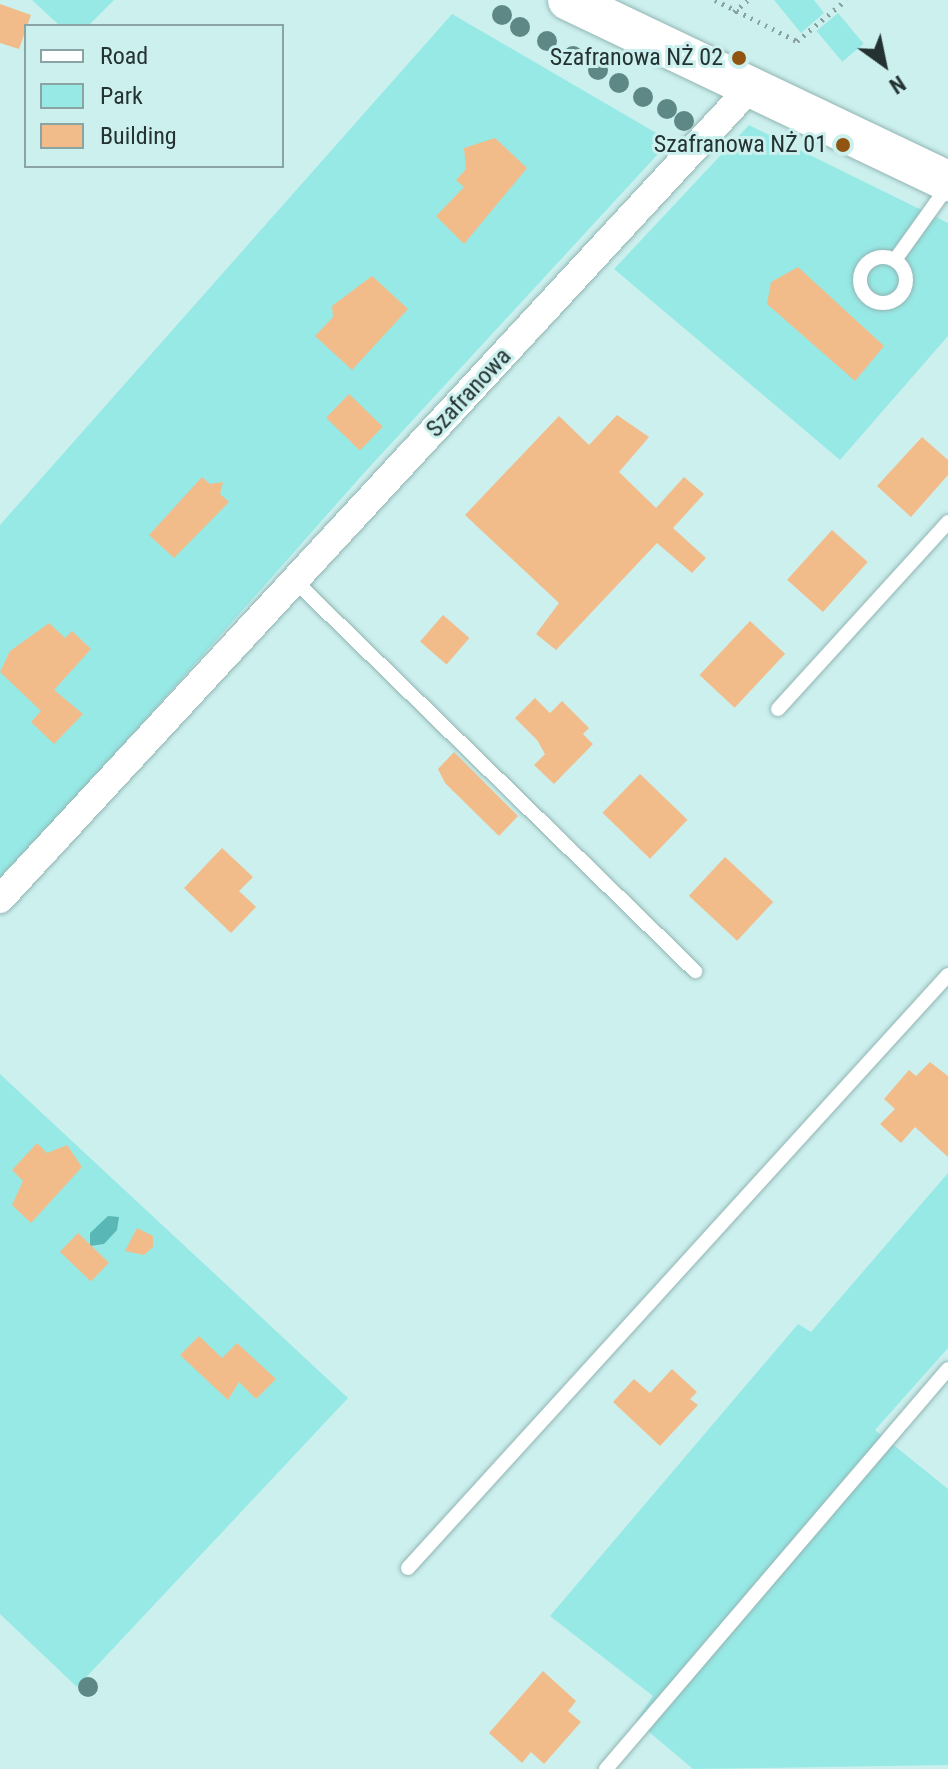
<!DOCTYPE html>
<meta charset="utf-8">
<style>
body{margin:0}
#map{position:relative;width:948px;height:1769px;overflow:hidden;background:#ccf0ee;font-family:"Roboto Condensed",sans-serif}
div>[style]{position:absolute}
.green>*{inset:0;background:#97e9e6;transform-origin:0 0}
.water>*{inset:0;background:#59b8b5}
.building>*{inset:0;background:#f2bc8a;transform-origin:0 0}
.path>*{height:5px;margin-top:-2.5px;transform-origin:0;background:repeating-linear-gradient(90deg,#86a1a0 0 2px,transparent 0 8px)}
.roads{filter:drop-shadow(0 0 2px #92b5b3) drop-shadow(0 0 2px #92b5b3)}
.lane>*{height:14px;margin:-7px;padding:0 7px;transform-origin:7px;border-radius:7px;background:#fff}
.lane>.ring{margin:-7px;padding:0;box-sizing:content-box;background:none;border:14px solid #fff;border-radius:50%}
.street>*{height:28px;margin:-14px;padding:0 14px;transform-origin:14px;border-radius:14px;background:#fff}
.secondary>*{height:40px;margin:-20px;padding:0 20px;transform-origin:20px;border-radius:20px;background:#fff}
.trees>*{width:20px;height:20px;margin:-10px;border-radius:50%;background:#5d8886}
.dots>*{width:22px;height:22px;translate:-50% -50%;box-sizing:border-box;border:4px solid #ccf0ee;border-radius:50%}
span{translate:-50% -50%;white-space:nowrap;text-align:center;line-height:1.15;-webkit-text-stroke:6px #ccf0ee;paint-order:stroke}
.poi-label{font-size:24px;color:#243232}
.right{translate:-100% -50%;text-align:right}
.street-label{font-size:24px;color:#243232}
.legend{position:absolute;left:24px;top:24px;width:260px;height:144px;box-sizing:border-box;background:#ccf0ee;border:2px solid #89a4a3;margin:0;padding:10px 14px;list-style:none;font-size:24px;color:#243232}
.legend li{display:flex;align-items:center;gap:16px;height:40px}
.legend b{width:40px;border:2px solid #89a4a3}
.north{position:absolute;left:844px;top:24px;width:80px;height:80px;-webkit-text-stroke:6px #ccf0ee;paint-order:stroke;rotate:147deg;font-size:22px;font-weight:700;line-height:32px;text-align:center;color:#243232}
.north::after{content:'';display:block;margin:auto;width:28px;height:36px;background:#243232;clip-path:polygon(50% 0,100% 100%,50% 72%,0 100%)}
</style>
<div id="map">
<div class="green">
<div style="clip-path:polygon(32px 0,114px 0,88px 26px,60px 26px)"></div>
<div style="clip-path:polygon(774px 0,814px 0,824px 13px,801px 33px)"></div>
<div style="left:838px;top:13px;width:40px;height:28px;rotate:50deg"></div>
<div style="clip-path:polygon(452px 14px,670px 141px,364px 473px,0 884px,0 525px)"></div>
<div style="clip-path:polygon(749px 125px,948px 223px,948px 336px,840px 460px,614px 269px)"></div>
<div style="clip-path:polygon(0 1074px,348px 1398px,77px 1687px,0 1614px)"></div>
<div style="clip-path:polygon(948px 1173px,948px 1348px,875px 1430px,948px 1489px,948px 1765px,693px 1769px,636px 1721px,653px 1696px,550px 1616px,798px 1324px,811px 1332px)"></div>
</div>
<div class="water">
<div style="clip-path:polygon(108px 1216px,119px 1217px,117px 1230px,104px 1244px,90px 1246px,90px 1233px)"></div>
</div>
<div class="building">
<div style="clip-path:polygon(0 4px,31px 15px,19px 49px,0 43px)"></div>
<div style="clip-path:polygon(495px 138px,527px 168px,464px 244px,436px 216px,464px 187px,456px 180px,466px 169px,464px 148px)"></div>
<div style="clip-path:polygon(798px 267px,884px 346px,855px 381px,767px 304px,771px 282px)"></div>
<div style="clip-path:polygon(372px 276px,408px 309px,352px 370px,315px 336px,333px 317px,332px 306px)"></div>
<div style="left:349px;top:394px;width:47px;height:33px;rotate:44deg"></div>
<div style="clip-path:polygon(617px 415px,649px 437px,619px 472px,656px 508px,684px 477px,704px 494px,673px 528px,706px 558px,692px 573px,657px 543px,556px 650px,536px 634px,559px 603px,465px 515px,559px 416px,589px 445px)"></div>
<div style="clip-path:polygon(922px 437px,948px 460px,948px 475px,911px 517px,877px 486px)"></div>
<div style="clip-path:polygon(202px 477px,210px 484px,223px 482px,220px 494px,229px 502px,174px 558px,149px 535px)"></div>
<div style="left:832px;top:530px;width:48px;height:67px;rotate:42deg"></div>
<div style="left:443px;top:615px;width:35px;height:35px;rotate:41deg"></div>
<div style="left:750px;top:621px;width:48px;height:74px;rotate:43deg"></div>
<div style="clip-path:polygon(49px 623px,65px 638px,72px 631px,91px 649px,54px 690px,83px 714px,54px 744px,31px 722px,41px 711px,0 672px,10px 651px)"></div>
<div style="clip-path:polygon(535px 698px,550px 713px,562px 701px,589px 728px,583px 734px,593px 744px,554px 784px,534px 765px,545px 754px,537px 740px,515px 718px)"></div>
<div style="clip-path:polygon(454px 752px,518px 816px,499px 836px,445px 783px,438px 769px)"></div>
<div style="left:640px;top:774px;width:66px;height:54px;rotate:44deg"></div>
<div style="clip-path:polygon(222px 848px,253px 877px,239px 891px,256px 907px,231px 933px,184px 888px)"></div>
<div style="left:725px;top:857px;width:66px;height:53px;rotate:43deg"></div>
<div style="clip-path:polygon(930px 1062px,948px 1076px,948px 1157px,915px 1127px,901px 1143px,880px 1124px,895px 1109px,884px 1099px,909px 1070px,916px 1076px)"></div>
<div style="clip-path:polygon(37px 1143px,47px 1153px,67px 1145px,82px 1167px,31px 1223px,12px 1205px,23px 1181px,12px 1170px)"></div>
<div style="clip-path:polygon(137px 1228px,153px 1236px,153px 1247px,144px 1255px,125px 1251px)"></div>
<div style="left:78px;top:1233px;width:43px;height:26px;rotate:44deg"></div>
<div style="clip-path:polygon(199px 1336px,222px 1358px,237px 1343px,276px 1379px,256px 1399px,239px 1382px,228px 1400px,180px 1355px)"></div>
<div style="clip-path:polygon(672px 1369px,697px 1392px,690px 1399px,698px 1405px,660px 1446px,613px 1402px,634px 1379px,650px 1393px)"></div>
<div style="clip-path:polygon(543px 1671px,576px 1701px,568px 1711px,581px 1722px,544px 1764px,531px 1752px,522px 1763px,489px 1733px)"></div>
</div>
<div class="path">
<div style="left:715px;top:0;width:92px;rotate:26.6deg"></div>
<div style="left:797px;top:41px;width:64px;rotate:-39.9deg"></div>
<div style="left:734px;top:12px;width:18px;rotate:-41deg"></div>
</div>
<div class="roads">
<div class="lane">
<div class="ring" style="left:860px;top:257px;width:32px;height:32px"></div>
<div style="left:895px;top:260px;width:91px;rotate:-54.4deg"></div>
<div style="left:295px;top:581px;width:559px;rotate:44.27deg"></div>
<div style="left:778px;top:709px;width:253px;rotate:-47.7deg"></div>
<div style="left:408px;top:1568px;width:802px;rotate:-47.68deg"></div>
<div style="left:606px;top:1769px;width:526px;rotate:-49.47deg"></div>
</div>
<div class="street">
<div style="left:0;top:899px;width:1103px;rotate:-47.24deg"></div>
</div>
<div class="secondary">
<div style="left:568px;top:0;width:421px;rotate:25.5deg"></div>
</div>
</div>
<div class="trees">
<div style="left:502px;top:15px"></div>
<div style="left:520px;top:27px"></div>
<div style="left:547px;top:41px"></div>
<div style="left:573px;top:56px"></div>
<div style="left:598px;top:70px"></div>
<div style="left:619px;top:83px"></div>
<div style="left:643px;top:97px"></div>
<div style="left:667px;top:109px"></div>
<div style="left:684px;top:121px"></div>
<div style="left:88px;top:1687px"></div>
</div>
<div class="dots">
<div style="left:739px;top:58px;background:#905611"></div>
<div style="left:843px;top:145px;background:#905611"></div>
</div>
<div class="poi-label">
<span class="right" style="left:723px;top:58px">Szafranowa NŻ 02</span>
<span class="right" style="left:827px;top:145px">Szafranowa NŻ 01</span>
</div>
<div class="street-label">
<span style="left:469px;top:393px;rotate:-47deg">Szafranowa</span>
</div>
<ul class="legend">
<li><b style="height:10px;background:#fff"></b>Road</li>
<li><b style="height:22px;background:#97e9e6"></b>Park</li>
<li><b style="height:22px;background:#f2bc8a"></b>Building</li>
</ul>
<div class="north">N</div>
</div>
